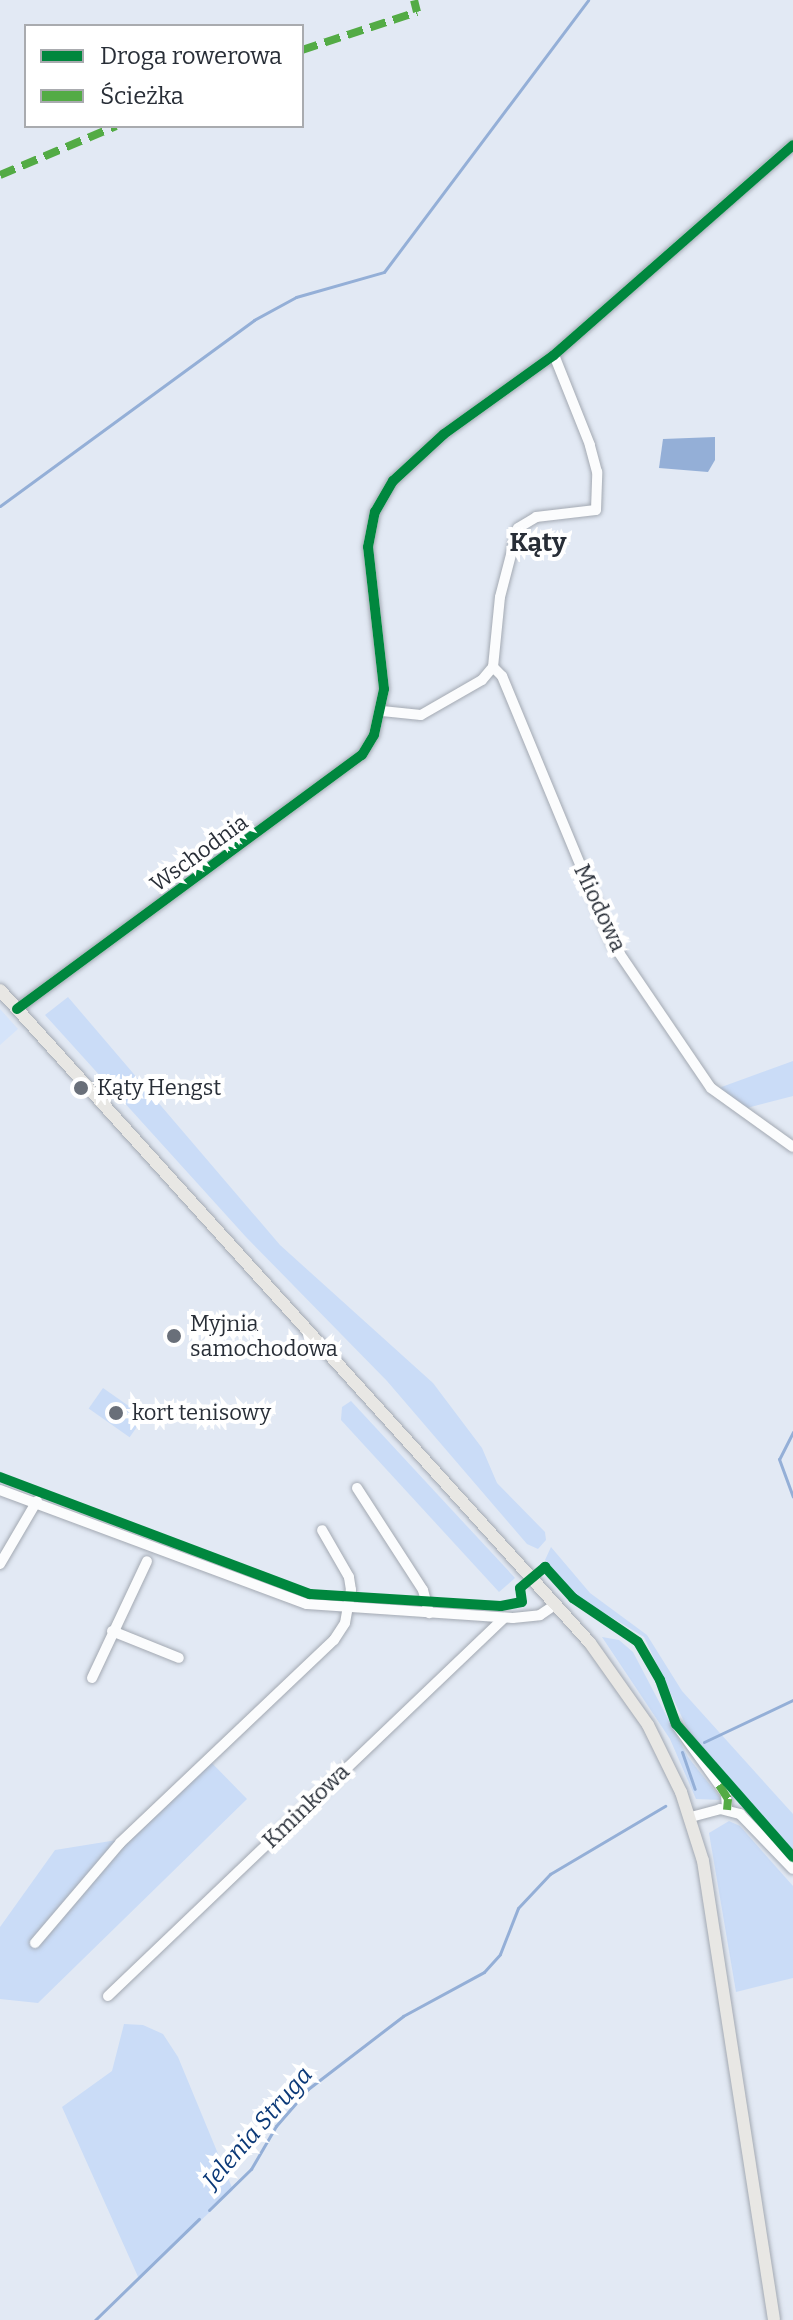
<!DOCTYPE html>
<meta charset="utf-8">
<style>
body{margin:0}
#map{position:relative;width:793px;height:2320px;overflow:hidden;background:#e2e9f4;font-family:Bitter,serif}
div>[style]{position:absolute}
.built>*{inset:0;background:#d5e4fa}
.green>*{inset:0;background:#cadcf7;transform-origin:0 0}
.water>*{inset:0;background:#94afd7}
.stream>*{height:3px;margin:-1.5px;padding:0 1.5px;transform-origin:1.5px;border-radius:1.5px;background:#94afd7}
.roads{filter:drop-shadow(0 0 2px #a3a9b2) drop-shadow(0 0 2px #a3a9b2)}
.minor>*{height:10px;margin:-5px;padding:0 5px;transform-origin:5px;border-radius:5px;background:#fbfcfd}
.major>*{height:12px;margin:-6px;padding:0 6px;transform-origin:6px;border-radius:6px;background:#e8e7e4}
.quiet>*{height:8px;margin-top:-4px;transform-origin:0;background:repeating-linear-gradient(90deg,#53ab45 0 16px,transparent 0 24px)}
.cycleway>*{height:10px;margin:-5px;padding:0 5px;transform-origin:5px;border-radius:5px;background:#00873e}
.dots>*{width:22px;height:22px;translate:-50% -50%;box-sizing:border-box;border:4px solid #fff;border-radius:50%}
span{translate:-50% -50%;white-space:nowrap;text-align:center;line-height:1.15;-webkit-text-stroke:8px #fff;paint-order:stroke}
.street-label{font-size:22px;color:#282e37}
.poi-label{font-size:22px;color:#282e37}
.left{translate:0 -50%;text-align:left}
.water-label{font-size:24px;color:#0b3978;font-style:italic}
.quarter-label{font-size:26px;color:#282e37;font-weight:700}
.legend{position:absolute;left:24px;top:24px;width:280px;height:104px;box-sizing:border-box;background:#fff;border:2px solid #a9abaf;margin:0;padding:10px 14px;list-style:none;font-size:24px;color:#282e37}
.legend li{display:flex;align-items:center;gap:16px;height:40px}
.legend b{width:40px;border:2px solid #a9abaf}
</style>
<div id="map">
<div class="built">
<div style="clip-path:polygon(0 1009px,18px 1029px,0 1045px)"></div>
</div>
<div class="green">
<div style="clip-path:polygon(68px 997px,280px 1245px,433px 1383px,482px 1448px,497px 1483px,545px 1532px,546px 1540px,538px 1549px,527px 1544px,387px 1381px,246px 1237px,45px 1015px)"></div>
<div style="clip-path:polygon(793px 1061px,793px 1096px,743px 1109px,716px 1089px)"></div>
<div style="left:103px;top:1388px;width:50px;height:25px;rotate:35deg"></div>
<div style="clip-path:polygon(351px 1401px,515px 1578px,499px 1592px,341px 1420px,342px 1407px)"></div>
<div style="clip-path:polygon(551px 1547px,590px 1593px,647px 1635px,682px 1691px,793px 1814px,793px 1856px,695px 1745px,644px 1637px,578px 1597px,545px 1560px)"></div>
<div style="clip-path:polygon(602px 1637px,619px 1640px,633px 1652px,688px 1757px,722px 1800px,696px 1799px,670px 1739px)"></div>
<div style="clip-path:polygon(209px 1760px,247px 1799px,38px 2003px,0 1999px,0 1927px,55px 1850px,117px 1840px)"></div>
<div style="clip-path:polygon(729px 1821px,740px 1826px,793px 1886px,793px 1978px,736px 1992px,709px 1833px)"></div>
<div style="clip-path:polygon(124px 2024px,143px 2025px,163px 2034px,178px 2057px,233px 2190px,139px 2279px,62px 2107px,112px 2071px)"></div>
</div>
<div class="water">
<div style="clip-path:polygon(715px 437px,715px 460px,708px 472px,659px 468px,663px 439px)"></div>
</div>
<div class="stream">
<div style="left:0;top:506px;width:315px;rotate:-36.2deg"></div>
<div style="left:254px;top:320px;width:48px;rotate:-28.7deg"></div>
<div style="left:296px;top:297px;width:91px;rotate:-15.9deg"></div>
<div style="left:384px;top:272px;width:340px;rotate:-53.1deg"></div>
<div style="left:793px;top:1432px;width:30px;rotate:117deg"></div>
<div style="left:779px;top:1459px;width:40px;rotate:69.8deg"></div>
<div style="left:704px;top:1742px;width:98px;rotate:-25.3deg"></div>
<div style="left:682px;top:1752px;width:39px;rotate:71deg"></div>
<div style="left:209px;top:2210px;width:59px;rotate:-44.3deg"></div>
<div style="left:251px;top:2169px;width:50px;rotate:-59.8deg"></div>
<div style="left:276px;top:2126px;width:49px;rotate:-49.1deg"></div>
<div style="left:308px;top:2089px;width:120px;rotate:-37.5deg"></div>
<div style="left:403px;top:2016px;width:92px;rotate:-28.5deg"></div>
<div style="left:484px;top:1972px;width:24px;rotate:-48deg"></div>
<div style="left:500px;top:1954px;width:49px;rotate:-68.6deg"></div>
<div style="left:518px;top:1908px;width:47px;rotate:-46.7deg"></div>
<div style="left:550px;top:1874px;width:134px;rotate:-30.6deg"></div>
<div style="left:95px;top:2320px;width:145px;rotate:-44.2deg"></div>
</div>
<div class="roads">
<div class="minor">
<div style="left:493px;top:667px;width:13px;rotate:45deg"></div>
<div style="left:502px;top:676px;width:290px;rotate:67.5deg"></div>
<div style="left:613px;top:944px;width:174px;rotate:55.8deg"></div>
<div style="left:711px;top:1088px;width:101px;rotate:35.7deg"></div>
<div style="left:382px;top:711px;width:39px;rotate:6deg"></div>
<div style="left:421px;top:715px;width:70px;rotate:-29.8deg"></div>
<div style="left:482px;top:680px;width:17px;rotate:-50deg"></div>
<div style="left:493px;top:667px;width:70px;rotate:-84.3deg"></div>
<div style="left:500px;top:597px;width:71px;rotate:-75.4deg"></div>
<div style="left:518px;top:528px;width:21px;rotate:-31deg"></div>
<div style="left:536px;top:517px;width:60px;rotate:-6.7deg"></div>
<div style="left:596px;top:510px;width:38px;rotate:-88deg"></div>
<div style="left:597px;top:472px;width:28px;rotate:-105deg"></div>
<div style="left:590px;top:445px;width:97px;rotate:-111.8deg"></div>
<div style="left:17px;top:1009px;width:428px;rotate:-36.4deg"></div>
<div style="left:362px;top:755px;width:23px;rotate:-59deg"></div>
<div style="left:374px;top:735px;width:47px;rotate:-77.7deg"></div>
<div style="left:384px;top:689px;width:143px;rotate:-96.4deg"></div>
<div style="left:368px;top:547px;width:36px;rotate:-79deg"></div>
<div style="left:375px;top:512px;width:36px;rotate:-60deg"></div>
<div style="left:393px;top:481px;width:69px;rotate:-42.7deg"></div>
<div style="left:444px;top:434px;width:135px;rotate:-35.7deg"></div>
<div style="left:554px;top:355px;width:318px;rotate:-41.3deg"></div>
<div style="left:357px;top:1488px;width:121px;rotate:57.1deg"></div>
<div style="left:423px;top:1590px;width:24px;rotate:75deg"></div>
<div style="left:0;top:1490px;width:327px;rotate:20.4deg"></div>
<div style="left:307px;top:1604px;width:206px;rotate:3.9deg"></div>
<div style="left:513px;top:1618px;width:27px;rotate:-6deg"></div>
<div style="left:540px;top:1615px;width:18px;rotate:-34deg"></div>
<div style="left:0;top:1564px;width:73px;rotate:-59.6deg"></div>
<div style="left:112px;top:1631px;width:72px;rotate:21.9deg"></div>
<div style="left:92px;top:1678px;width:129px;rotate:-64.8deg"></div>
<div style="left:676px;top:1724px;width:86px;rotate:54.5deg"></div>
<div style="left:726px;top:1794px;width:16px;rotate:86deg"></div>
<div style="left:691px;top:1817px;width:30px;rotate:-15deg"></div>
<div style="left:720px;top:1809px;width:21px;rotate:14deg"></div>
<div style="left:740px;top:1814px;width:76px;rotate:46.1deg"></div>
<div style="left:35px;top:1943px;width:131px;rotate:-49.6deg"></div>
<div style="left:120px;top:1843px;width:295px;rotate:-43.5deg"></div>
<div style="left:334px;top:1640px;width:20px;rotate:-57deg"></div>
<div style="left:345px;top:1623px;width:34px;rotate:-80deg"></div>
<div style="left:351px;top:1590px;width:13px;rotate:-99deg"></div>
<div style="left:349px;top:1577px;width:54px;rotate:-119.9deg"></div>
<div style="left:108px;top:1996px;width:547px;rotate:-43.67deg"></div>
</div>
<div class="major">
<div style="left:0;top:990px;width:880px;rotate:47.9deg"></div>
<div style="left:590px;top:1643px;width:100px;rotate:54.7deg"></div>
<div style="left:648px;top:1725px;width:75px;rotate:63.8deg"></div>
<div style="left:681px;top:1792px;width:72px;rotate:72.3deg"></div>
<div style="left:703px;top:1861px;width:464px;rotate:81.2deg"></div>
</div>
</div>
<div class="quiet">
<div style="left:302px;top:50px;width:121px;rotate:-18.3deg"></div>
<div style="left:417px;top:12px;width:12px;rotate:-104deg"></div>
<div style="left:0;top:175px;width:126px;rotate:-22.9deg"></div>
<div style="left:719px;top:1785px;width:17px;rotate:57deg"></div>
<div style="left:728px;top:1799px;width:11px;rotate:95deg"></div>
</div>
<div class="cycleway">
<div style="left:17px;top:1009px;width:428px;rotate:-36.4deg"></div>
<div style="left:362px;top:755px;width:23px;rotate:-59deg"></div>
<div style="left:374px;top:735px;width:47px;rotate:-77.7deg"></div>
<div style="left:384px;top:689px;width:143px;rotate:-96.4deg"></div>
<div style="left:368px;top:547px;width:36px;rotate:-79deg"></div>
<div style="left:375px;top:512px;width:36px;rotate:-60deg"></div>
<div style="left:393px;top:481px;width:69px;rotate:-42.7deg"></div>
<div style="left:444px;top:434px;width:135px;rotate:-35.7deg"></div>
<div style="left:554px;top:355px;width:318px;rotate:-41.3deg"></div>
<div style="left:0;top:1477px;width:331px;rotate:20.7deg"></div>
<div style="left:310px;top:1594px;width:191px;rotate:3.6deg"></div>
<div style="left:501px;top:1606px;width:21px;rotate:-11deg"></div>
<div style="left:522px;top:1602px;width:14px;rotate:-98deg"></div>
<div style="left:520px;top:1588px;width:33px;rotate:-40deg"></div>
<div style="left:545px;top:1567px;width:42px;rotate:47.9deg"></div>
<div style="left:573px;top:1598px;width:78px;rotate:34.1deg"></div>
<div style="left:638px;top:1642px;width:44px;rotate:59.9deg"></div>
<div style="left:660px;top:1680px;width:47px;rotate:70deg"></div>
<div style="left:676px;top:1724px;width:177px;rotate:48.7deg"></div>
</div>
<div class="dots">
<div style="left:81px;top:1088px;background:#696f79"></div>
<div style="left:174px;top:1336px;background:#696f79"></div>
<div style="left:116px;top:1413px;background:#696f79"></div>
</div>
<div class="street-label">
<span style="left:199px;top:853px;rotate:-36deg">Wschodnia</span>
<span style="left:600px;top:908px;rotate:65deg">Miodowa</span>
<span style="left:306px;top:1806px;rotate:-44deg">Kminkowa</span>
</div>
<div class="poi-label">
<span class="left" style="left:97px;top:1088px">Kąty Hengst</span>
<span class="left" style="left:190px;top:1336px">Myjnia<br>samochodowa</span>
<span class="left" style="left:132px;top:1413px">kort tenisowy</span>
</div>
<div class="water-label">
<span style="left:258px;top:2128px;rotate:-49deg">Jelenia Struga</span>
</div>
<div class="quarter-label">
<span style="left:538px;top:543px">Kąty</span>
</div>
<ul class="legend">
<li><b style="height:10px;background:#00873e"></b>Droga rowerowa</li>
<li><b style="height:10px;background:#53ab45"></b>Ścieżka</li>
</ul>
</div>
